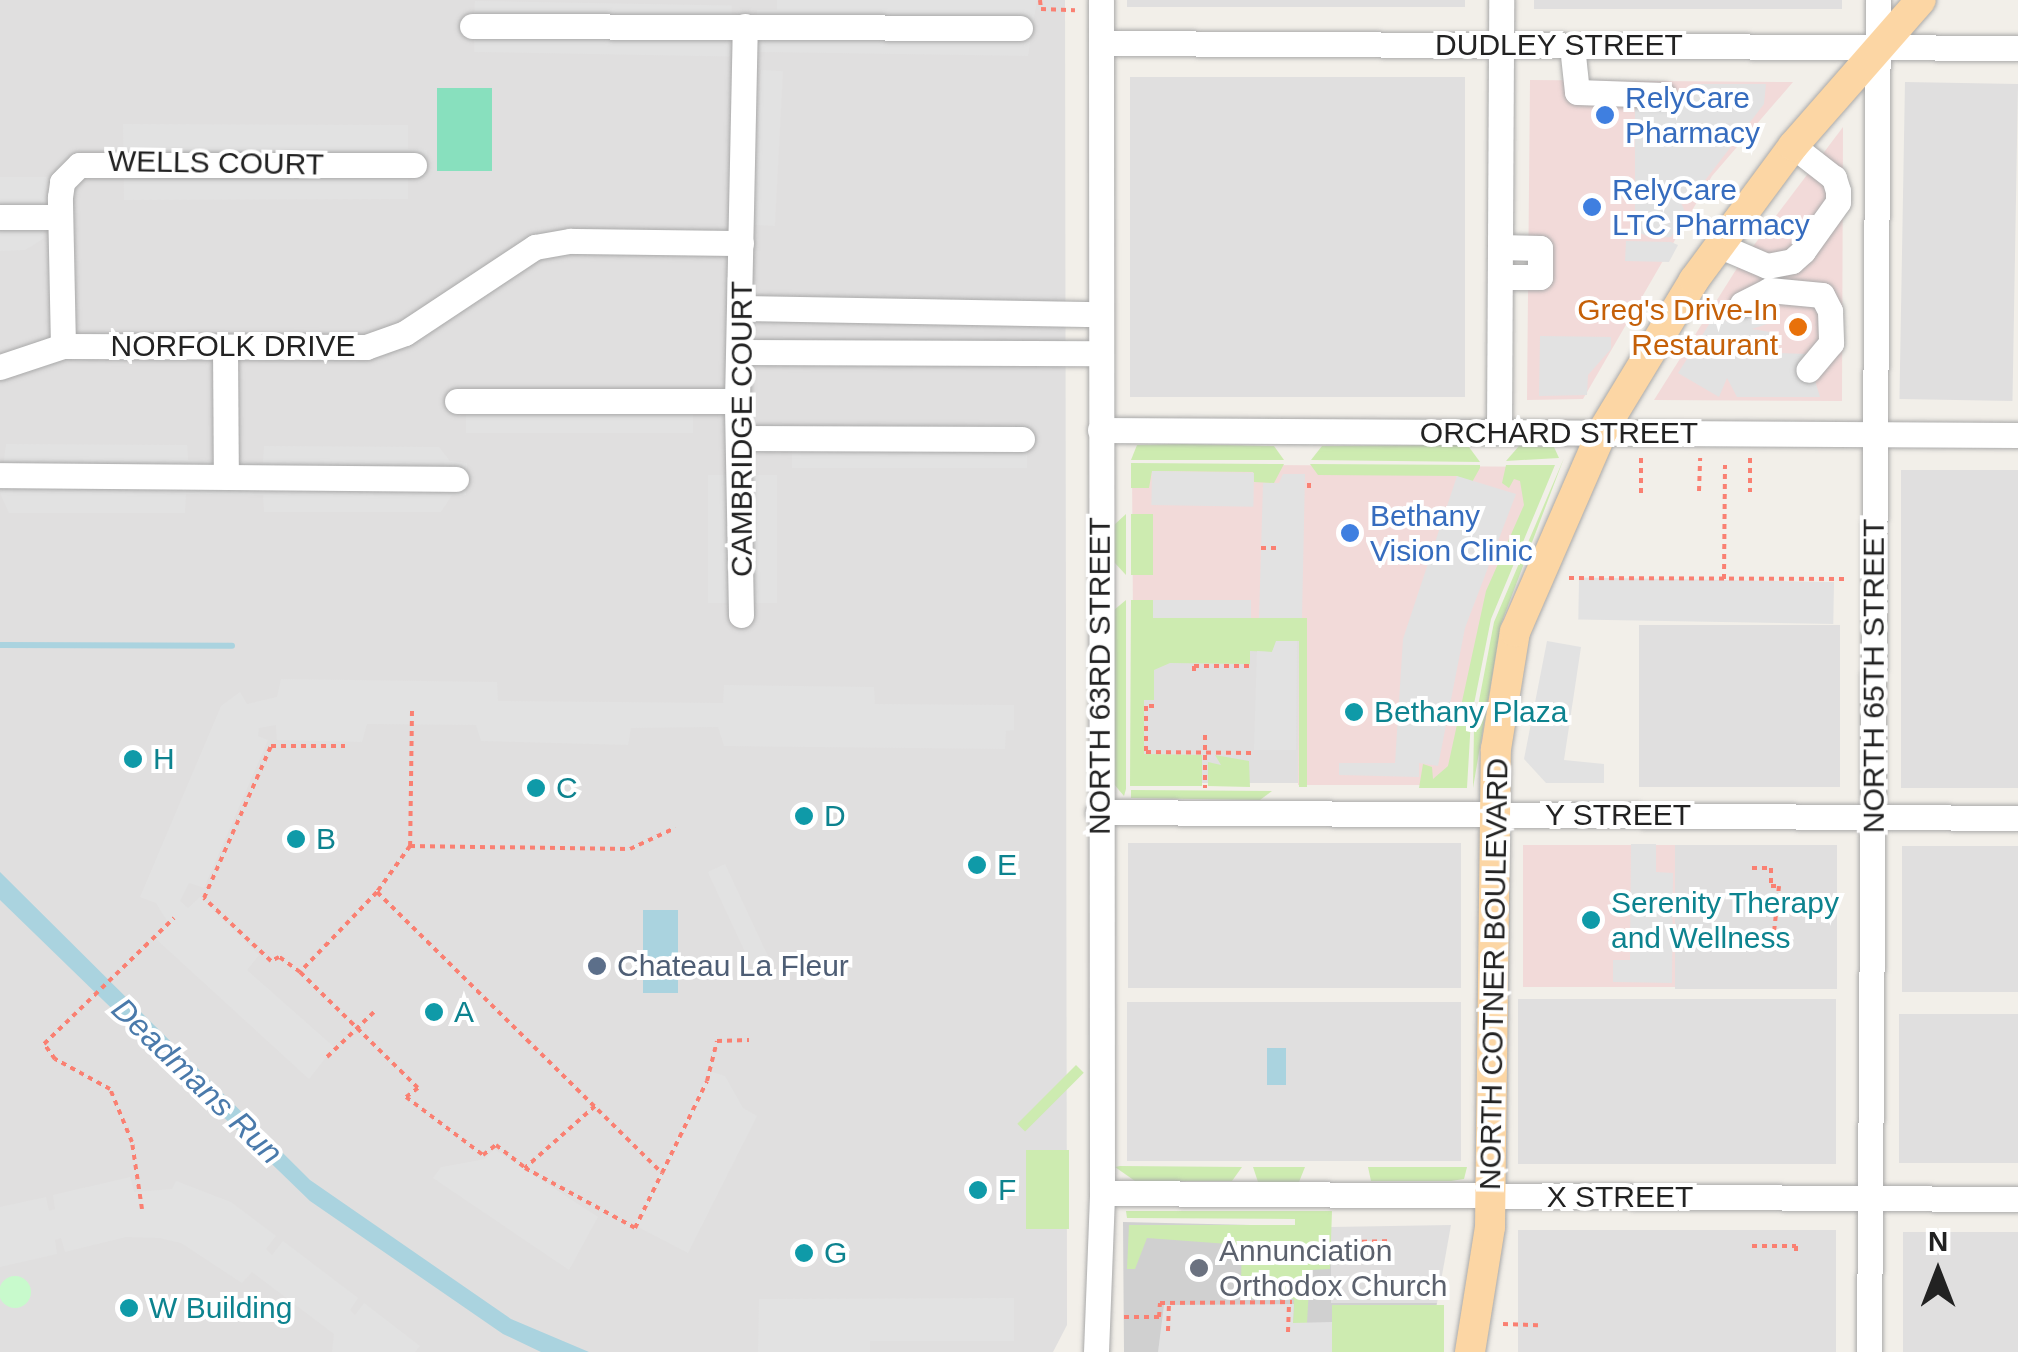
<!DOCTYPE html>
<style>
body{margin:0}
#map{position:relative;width:2018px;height:1352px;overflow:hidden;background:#f2efe9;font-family:Arial,sans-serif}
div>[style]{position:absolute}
.residential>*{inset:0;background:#e0dfdf;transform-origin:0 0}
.commercial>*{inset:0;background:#f2dad9;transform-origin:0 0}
.religious>*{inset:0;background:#d0d0d0}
.grass>*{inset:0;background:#cdebb0;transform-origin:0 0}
.park>*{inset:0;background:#c8facc}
.round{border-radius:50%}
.pitch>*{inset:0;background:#88e0be;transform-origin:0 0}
.parking>*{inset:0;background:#e2e2e2;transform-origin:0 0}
.water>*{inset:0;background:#aad3df;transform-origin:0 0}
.stream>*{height:6px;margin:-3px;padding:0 3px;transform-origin:3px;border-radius:3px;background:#aad3df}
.path>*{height:4px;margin-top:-2px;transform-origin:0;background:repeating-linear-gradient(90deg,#fa8072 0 5px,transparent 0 10px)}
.roads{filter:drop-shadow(0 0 2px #a9a9a9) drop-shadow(0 0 2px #a9a9a9)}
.minor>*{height:25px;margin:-12.5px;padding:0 12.5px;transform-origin:12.5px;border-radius:12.5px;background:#fff}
.major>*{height:30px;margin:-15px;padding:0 15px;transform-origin:15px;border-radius:15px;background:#fcd6a4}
.dots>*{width:28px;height:28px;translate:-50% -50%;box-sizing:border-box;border:5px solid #fff;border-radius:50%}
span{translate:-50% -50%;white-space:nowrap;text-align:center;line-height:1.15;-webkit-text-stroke:8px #fff;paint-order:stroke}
.street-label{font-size:30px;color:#222}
.shop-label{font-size:30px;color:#366cbe}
.left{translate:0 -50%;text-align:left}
.food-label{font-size:30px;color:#c56008}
.right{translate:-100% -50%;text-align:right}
.culture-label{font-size:30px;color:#0d838f}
.service-label{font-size:30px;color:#4e5e75}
.worship-label{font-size:30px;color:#5b616d}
.water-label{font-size:32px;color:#4a7aab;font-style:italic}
.north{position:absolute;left:1888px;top:1222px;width:100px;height:100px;-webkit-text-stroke:8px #fff;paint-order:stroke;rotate:0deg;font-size:28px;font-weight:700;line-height:40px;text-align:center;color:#222}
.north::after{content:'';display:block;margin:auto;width:35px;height:45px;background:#222;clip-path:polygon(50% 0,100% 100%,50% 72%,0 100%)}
</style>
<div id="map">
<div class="residential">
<div style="clip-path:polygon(0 0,1065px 0,1067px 1325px,1053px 1352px,0 1352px)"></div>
<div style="left:1127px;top:0;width:338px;height:7px"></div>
<div style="left:1534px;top:0;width:308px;height:9px"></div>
<div style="left:1130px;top:77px;width:335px;height:320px"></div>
<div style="left:1905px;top:82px;width:113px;height:317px;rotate:1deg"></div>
<div style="left:1901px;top:470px;width:117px;height:318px"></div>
<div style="left:1133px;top:623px;width:166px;height:160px"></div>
<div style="left:1639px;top:625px;width:201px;height:162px"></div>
<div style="left:1128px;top:843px;width:333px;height:145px"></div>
<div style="left:1675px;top:845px;width:162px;height:144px"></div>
<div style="left:1902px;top:846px;width:116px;height:146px"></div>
<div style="left:1518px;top:999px;width:318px;height:165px"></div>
<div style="left:1127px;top:1002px;width:334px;height:159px"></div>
<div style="left:1899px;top:1014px;width:119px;height:149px"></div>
<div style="clip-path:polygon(1451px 1225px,1437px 1303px,1331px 1303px,1331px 1227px)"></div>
<div style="left:1518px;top:1230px;width:318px;height:123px"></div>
<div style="left:1903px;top:1232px;width:115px;height:120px"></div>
</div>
<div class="commercial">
<div style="clip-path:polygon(1530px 80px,1793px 82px,1712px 176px,1583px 399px,1527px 400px)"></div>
<div style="clip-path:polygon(1843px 127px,1842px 401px,1654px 400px,1739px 265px)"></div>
<div style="clip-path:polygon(1132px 464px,1546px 467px,1520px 525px,1476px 658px,1463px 785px,1298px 785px,1299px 623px,1133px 623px)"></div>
<div style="left:1523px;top:845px;width:152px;height:142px"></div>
</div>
<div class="religious">
<div style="clip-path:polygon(1123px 1222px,1331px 1227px,1331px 1303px,1437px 1303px,1427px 1352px,1124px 1352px)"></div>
</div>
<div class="grass">
<div style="clip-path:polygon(1182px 444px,1274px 446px,1284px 460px,1131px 460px,1137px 445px)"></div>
<div style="clip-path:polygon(1453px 445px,1469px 447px,1480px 462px,1311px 460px,1322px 446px)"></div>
<div style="clip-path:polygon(1519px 446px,1554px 447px,1559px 458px,1506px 461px)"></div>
<div style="clip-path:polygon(1564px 458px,1501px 624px,1473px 788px,1474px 727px,1494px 622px)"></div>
<div style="clip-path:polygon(1131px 463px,1284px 464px,1274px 483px,1254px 482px,1253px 472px,1152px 471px,1149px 488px,1131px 488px)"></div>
<div style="clip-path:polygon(1310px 464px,1480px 465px,1480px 468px,1471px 484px,1457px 476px,1318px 475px)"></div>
<div style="clip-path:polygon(1506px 465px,1555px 465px,1491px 619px,1471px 719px,1467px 788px,1419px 788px,1423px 764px,1432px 767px,1433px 779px,1448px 766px,1486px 591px,1524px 505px,1520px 481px,1514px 479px,1509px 488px,1502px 483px)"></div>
<div style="clip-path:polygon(1126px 514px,1126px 575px,1113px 561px,1114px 525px)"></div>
<div style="left:1131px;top:514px;width:22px;height:61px"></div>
<div style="clip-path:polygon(1126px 600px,1126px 789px,1124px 796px,1113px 783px,1114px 610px)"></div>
<div style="clip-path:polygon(1131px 600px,1153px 600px,1153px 618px,1307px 618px,1307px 787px,1299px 787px,1299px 641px,1277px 641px,1272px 652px,1250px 651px,1250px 664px,1170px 663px,1154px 670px,1154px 700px,1144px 700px,1144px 754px,1202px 755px,1202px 786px,1130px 786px)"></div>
<div style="clip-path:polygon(1215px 755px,1249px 761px,1250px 787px,1208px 786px,1208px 762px,1221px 765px)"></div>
<div style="clip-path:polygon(1131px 790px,1272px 791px,1260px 800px,1131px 798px)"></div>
<div style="left:1076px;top:1065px;width:11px;height:83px;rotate:45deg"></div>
<div style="left:1026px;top:1150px;width:43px;height:79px"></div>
<div style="clip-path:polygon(1115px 1167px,1120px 1166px,1242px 1167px,1232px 1181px,1135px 1181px)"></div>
<div style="clip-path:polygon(1253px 1167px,1305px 1167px,1299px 1182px,1258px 1182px)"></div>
<div style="clip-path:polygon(1368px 1167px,1467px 1167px,1464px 1179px,1451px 1181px,1371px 1181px)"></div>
<div style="clip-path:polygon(1126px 1211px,1332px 1211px,1330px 1269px,1310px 1270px,1307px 1323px,1293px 1323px,1294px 1299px,1248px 1298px,1248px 1281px,1241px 1281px,1242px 1245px,1147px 1238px,1135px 1269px,1127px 1269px,1129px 1225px,1295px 1225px,1295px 1219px,1127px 1218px)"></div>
<div style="left:1332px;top:1305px;width:112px;height:47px"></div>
</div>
<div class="park">
<div class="round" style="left:-1px;top:1276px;width:32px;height:32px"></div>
</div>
<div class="pitch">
<div style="left:492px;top:88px;width:83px;height:55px;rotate:90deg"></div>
</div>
<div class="parking">
<div style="clip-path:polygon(777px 0,1037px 0,1028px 56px,756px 52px,757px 10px,777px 10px)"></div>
<div style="left:475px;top:1px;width:257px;height:51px;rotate:1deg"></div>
<div style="left:761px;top:70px;width:22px;height:155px;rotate:3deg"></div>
<div style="clip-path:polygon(1695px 84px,1766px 84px,1764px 104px,1689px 201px,1677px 194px,1686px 214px,1671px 237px,1652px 238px,1635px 231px,1635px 108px,1651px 108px)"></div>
<div style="clip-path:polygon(123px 124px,408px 125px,408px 149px,427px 150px,426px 176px,408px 178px,408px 199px,124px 200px)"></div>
<div style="clip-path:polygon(0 177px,48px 177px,43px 239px,25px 250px,0 251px)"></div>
<div style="clip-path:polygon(1626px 241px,1671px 242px,1678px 245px,1669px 262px,1625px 261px)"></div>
<div style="clip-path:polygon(1736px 293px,1757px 312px,1770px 312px,1770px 323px,1752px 329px,1770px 332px,1770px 347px,1751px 352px,1807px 354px,1820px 397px,1737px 397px,1727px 378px,1719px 397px,1678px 373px,1715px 315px,1731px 323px,1727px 311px)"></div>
<div style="clip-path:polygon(1540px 336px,1611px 337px,1611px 349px,1588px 375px,1587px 395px,1539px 396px)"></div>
<div style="left:466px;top:409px;width:227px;height:24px"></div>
<div style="left:792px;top:425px;width:235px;height:43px"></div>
<div style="clip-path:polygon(6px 444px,187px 445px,188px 460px,263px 463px,264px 446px,439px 447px,450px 461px,467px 463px,466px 495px,452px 495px,441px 512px,264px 512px,263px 495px,186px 494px,185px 513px,9px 513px,0 493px)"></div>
<div style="left:1152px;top:471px;width:102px;height:34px;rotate:1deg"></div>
<div style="clip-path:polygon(1283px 474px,1305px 474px,1302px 618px,1259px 618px,1263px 483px,1279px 483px)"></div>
<div style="left:708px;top:475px;width:69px;height:128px"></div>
<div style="clip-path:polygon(1457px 476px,1516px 494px,1465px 628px,1438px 766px,1419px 763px,1419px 777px,1339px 775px,1339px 763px,1395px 763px,1403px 639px)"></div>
<div style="left:1834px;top:582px;width:42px;height:255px;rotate:91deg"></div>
<div style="left:1153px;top:600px;width:98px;height:18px"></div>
<div style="clip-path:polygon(1276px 641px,1297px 641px,1296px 750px,1254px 750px,1257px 651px,1272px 652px)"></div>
<div style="clip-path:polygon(1547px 641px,1581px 647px,1564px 760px,1604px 764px,1604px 783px,1546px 783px,1524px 759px)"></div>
<div style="clip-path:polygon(281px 679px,497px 682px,498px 701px,723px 703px,724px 685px,874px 687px,875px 704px,1014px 705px,1014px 730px,1006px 731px,1005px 749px,724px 746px,718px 727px,631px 728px,628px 745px,481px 741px,476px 725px,367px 724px,362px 742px,277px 740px,276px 725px,259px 728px,258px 736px,268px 740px,204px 888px,189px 883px,180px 901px,188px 908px,200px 897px,259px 955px,247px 970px,334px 1047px,309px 1079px,156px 939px,169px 924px,156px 903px,140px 897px,221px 706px,240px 692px,247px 704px,277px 697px)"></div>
<div style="clip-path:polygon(1631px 844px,1656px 844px,1656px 872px,1673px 873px,1672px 983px,1613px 982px,1613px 960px,1630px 960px)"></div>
<div style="left:725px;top:864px;width:119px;height:19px;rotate:65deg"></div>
<div style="clip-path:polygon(709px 1071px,725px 1076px,743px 1108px,757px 1116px,688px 1253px,634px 1225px)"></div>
<div style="clip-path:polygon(494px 1149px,598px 1217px,569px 1270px,433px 1178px,441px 1167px,485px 1159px)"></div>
<div style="clip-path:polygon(130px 1177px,134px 1192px,172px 1189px,176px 1181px,231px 1202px,276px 1236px,266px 1249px,272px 1255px,283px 1241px,358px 1298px,350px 1310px,355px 1315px,364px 1303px,420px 1346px,415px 1352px,332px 1352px,334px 1334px,252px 1272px,242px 1283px,181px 1243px,159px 1238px,126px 1237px,65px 1252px,61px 1238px,55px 1240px,57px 1254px,0 1267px,0 1207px,46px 1197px,49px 1211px,55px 1209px,53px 1195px)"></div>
<div style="clip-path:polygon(1014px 1298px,1014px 1341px,870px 1341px,870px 1352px,758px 1352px,759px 1299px)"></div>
<div style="clip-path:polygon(1294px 1304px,1293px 1323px,1332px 1322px,1332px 1352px,1158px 1352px,1164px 1305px)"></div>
</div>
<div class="water">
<div style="clip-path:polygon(0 872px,310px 1180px,511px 1319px,589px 1352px,541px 1352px,503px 1334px,310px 1201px,0 900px)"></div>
<div style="left:643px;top:910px;width:35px;height:83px"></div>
<div style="left:1267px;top:1048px;width:19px;height:37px"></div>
</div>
<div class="stream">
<div style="left:0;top:645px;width:232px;rotate:0.2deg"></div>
</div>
<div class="path">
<div style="left:1040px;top:0;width:9px;rotate:84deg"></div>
<div style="left:1041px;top:9px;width:34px;rotate:2deg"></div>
<div style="left:1641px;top:458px;width:40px;rotate:90deg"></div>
<div style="left:1750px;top:458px;width:34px;rotate:90deg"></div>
<div style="left:1309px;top:483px;width:7px;rotate:90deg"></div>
<div style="left:1699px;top:491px;width:33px;rotate:-88deg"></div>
<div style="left:1261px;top:548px;width:16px"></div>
<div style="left:1569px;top:578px;width:280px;rotate:0.2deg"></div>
<div style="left:1724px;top:579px;width:114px;rotate:-89.5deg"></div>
<div style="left:1194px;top:671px;width:5px;rotate:-90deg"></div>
<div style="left:1194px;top:666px;width:59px"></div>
<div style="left:1154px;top:706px;width:8px;rotate:180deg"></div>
<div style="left:1146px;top:706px;width:46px;rotate:90deg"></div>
<div style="left:1146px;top:752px;width:107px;rotate:0.5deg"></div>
<div style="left:412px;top:711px;width:135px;rotate:90.8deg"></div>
<div style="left:410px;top:846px;width:220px;rotate:0.8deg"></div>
<div style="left:630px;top:849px;width:50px;rotate:-25deg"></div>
<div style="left:1205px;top:735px;width:53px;rotate:90deg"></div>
<div style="left:410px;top:846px;width:57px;rotate:125.7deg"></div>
<div style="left:377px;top:892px;width:400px;rotate:44.6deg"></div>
<div style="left:662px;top:1173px;width:102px;rotate:-63.9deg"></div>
<div style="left:707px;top:1081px;width:41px;rotate:-76deg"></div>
<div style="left:717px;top:1041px;width:32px;rotate:-2deg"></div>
<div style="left:1752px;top:868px;width:19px"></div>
<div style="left:1771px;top:868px;width:18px;rotate:90deg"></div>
<div style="left:1771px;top:886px;width:8px"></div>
<div style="left:1779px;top:886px;width:64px;rotate:96.2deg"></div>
<div style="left:377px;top:892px;width:111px;rotate:133.9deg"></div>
<div style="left:300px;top:972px;width:165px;rotate:44.5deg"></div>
<div style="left:418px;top:1088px;width:15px;rotate:143deg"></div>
<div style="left:406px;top:1097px;width:96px;rotate:37deg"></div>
<div style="left:483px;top:1155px;width:16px;rotate:-38deg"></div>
<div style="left:496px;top:1145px;width:37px;rotate:38deg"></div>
<div style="left:300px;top:972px;width:26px;rotate:-144deg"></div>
<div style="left:279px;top:957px;width:9px;rotate:153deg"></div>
<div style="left:271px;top:961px;width:92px;rotate:-136.8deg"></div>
<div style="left:204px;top:898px;width:166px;rotate:-66.2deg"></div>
<div style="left:271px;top:746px;width:74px"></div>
<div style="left:327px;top:1057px;width:68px;rotate:-43.8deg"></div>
<div style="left:595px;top:1106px;width:94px;rotate:138.5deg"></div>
<div style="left:525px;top:1168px;width:125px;rotate:28.6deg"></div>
<div style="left:635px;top:1228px;width:61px;rotate:-63.9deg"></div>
<div style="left:142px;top:1209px;width:68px;rotate:-98.5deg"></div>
<div style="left:132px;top:1142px;width:57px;rotate:-112.5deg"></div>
<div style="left:110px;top:1089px;width:63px;rotate:-151.4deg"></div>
<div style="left:55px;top:1059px;width:19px;rotate:-126deg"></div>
<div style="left:44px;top:1044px;width:181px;rotate:-44.1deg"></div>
<div style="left:1352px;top:1242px;width:40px;rotate:-1.4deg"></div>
<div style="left:1752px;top:1246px;width:44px"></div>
<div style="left:1796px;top:1246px;width:7px;rotate:90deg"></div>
<div style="left:1124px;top:1317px;width:35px"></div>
<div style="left:1159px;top:1317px;width:14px;rotate:-86deg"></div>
<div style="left:1160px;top:1303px;width:132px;rotate:-0.4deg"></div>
<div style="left:1503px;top:1324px;width:35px;rotate:2deg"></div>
<div style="left:1168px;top:1331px;width:28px;rotate:-88deg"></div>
<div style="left:1288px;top:1332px;width:30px;rotate:-88deg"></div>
</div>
<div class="roads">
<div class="minor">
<div style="left:472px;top:26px;width:548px;rotate:0.21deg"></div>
<div style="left:1101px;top:43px;width:917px;rotate:0.31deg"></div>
<div style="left:1572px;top:46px;width:46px;rotate:83.8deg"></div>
<div style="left:1577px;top:92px;width:86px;rotate:2deg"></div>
<div style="left:0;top:217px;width:60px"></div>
<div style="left:1718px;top:245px;width:53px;rotate:23.2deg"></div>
<div style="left:1767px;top:266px;width:25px;rotate:-11deg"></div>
<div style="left:1792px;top:261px;width:15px;rotate:-42deg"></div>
<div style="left:1803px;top:251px;width:60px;rotate:-54.5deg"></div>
<div style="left:1838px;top:202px;width:11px;rotate:-90deg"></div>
<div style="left:1838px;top:191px;width:14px;rotate:-107deg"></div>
<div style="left:1834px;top:178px;width:52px;rotate:-142deg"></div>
<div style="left:1500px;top:247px;width:40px;rotate:1.4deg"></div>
<div style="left:1540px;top:248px;width:29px;rotate:90deg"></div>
<div style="left:1540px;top:277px;width:40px;rotate:180deg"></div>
<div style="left:1742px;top:304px;width:30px;rotate:-27deg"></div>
<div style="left:1769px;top:290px;width:53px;rotate:5.4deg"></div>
<div style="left:1822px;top:295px;width:18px;rotate:63deg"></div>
<div style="left:1830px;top:311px;width:32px;rotate:88deg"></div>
<div style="left:1831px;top:343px;width:35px;rotate:130deg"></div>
<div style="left:743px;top:308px;width:357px;rotate:1deg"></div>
<div style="left:63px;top:346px;width:149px;rotate:-91.2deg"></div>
<div style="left:60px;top:197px;width:15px;rotate:-82deg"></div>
<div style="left:62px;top:182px;width:24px;rotate:-45deg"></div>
<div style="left:79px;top:165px;width:335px"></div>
<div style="left:225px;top:348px;width:129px;rotate:89.6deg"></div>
<div style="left:743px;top:352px;width:357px;rotate:0.2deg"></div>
<div style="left:0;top:367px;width:66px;rotate:-18.4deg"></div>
<div style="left:63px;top:346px;width:303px;rotate:0.2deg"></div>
<div style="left:366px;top:347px;width:41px;rotate:-19.7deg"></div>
<div style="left:405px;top:333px;width:156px;rotate:-33.5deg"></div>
<div style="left:535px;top:247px;width:36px;rotate:-10deg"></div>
<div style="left:570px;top:241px;width:171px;rotate:0.7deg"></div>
<div style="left:457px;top:401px;width:280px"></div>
<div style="left:1100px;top:430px;width:918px;rotate:0.31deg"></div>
<div style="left:1499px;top:432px;width:432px;rotate:-89.7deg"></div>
<div style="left:743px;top:438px;width:279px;rotate:0.2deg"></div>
<div style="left:0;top:475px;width:456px;rotate:0.5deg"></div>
<div style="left:741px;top:615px;width:214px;rotate:-91.1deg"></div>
<div style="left:737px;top:401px;width:375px;rotate:-88.8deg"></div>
<div style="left:1098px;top:812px;width:920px;rotate:0.37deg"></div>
<div style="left:1102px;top:1193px;width:916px;rotate:0.38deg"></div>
<div style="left:1096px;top:1352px;width:159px;rotate:-87.8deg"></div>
<div style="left:1102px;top:1193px;width:1193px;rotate:-90.05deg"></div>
<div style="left:1869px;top:1352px;width:1352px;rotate:-89.62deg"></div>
</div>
<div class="major">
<div style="left:1470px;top:1352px;width:127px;rotate:-80.9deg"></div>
<div style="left:1490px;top:1227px;width:478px;rotate:-89.3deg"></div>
<div style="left:1496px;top:749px;width:119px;rotate:-80.8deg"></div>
<div style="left:1515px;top:632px;width:218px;rotate:-66.5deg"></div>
<div style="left:1602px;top:432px;width:178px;rotate:-58.8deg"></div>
<div style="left:1694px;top:280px;width:167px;rotate:-53.5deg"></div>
<div style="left:1793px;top:146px;width:194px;rotate:-48.8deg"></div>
</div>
</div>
<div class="dots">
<div style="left:1605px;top:115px;background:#3f7fe0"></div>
<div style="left:1592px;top:207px;background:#3f7fe0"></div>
<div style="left:1798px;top:327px;background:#e8710a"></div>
<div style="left:1350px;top:533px;background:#3f7fe0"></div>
<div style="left:1354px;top:712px;background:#0f9aa8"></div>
<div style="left:133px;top:759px;background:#0f9aa8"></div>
<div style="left:536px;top:788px;background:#0f9aa8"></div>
<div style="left:804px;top:816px;background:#0f9aa8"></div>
<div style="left:296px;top:839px;background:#0f9aa8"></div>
<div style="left:977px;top:865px;background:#0f9aa8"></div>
<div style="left:1591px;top:920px;background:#0f9aa8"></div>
<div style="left:597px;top:966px;background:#5c6f8a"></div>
<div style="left:434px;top:1012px;background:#0f9aa8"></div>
<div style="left:978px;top:1190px;background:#0f9aa8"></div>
<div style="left:804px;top:1253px;background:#0f9aa8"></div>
<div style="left:1199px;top:1268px;background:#6b7280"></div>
<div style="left:129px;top:1308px;background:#0f9aa8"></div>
</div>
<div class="street-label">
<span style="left:1559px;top:45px">DUDLEY STREET</span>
<span style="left:216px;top:163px;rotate:1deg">WELLS COURT</span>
<span style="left:233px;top:346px">NORFOLK DRIVE</span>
<span style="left:742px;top:429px;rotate:-90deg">CAMBRIDGE COURT</span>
<span style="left:1559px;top:433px">ORCHARD STREET</span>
<span style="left:1100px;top:676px;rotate:-90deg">NORTH 63RD STREET</span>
<span style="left:1874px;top:676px;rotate:-90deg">NORTH 65TH STREET</span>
<span style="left:1618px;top:815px">Y STREET</span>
<span style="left:1494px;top:974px;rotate:-89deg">NORTH COTNER BOULEVARD</span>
<span style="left:1620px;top:1197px">X STREET</span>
</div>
<div class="shop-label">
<span class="left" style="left:1625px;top:115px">RelyCare<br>Pharmacy</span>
<span class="left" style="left:1612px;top:207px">RelyCare<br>LTC Pharmacy</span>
<span class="left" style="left:1370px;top:533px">Bethany<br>Vision Clinic</span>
</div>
<div class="food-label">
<span class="right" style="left:1778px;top:327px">Greg's Drive-In<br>Restaurant</span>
</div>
<div class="culture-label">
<span class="left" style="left:1374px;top:712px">Bethany Plaza</span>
<span class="left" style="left:153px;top:759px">H</span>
<span class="left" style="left:556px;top:788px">C</span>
<span class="left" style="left:824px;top:816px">D</span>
<span class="left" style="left:316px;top:839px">B</span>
<span class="left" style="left:997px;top:865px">E</span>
<span class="left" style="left:1611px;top:920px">Serenity Therapy<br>and Wellness</span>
<span class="left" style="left:454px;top:1012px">A</span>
<span class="left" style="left:998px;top:1190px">F</span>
<span class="left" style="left:824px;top:1253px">G</span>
<span class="left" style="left:149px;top:1308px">W Building</span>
</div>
<div class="service-label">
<span class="left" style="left:617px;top:966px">Chateau La Fleur</span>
</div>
<div class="worship-label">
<span class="left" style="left:1219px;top:1268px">Annunciation<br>Orthodox Church</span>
</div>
<div class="water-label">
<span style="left:197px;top:1081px;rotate:44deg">Deadmans Run</span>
</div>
<div class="north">N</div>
</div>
